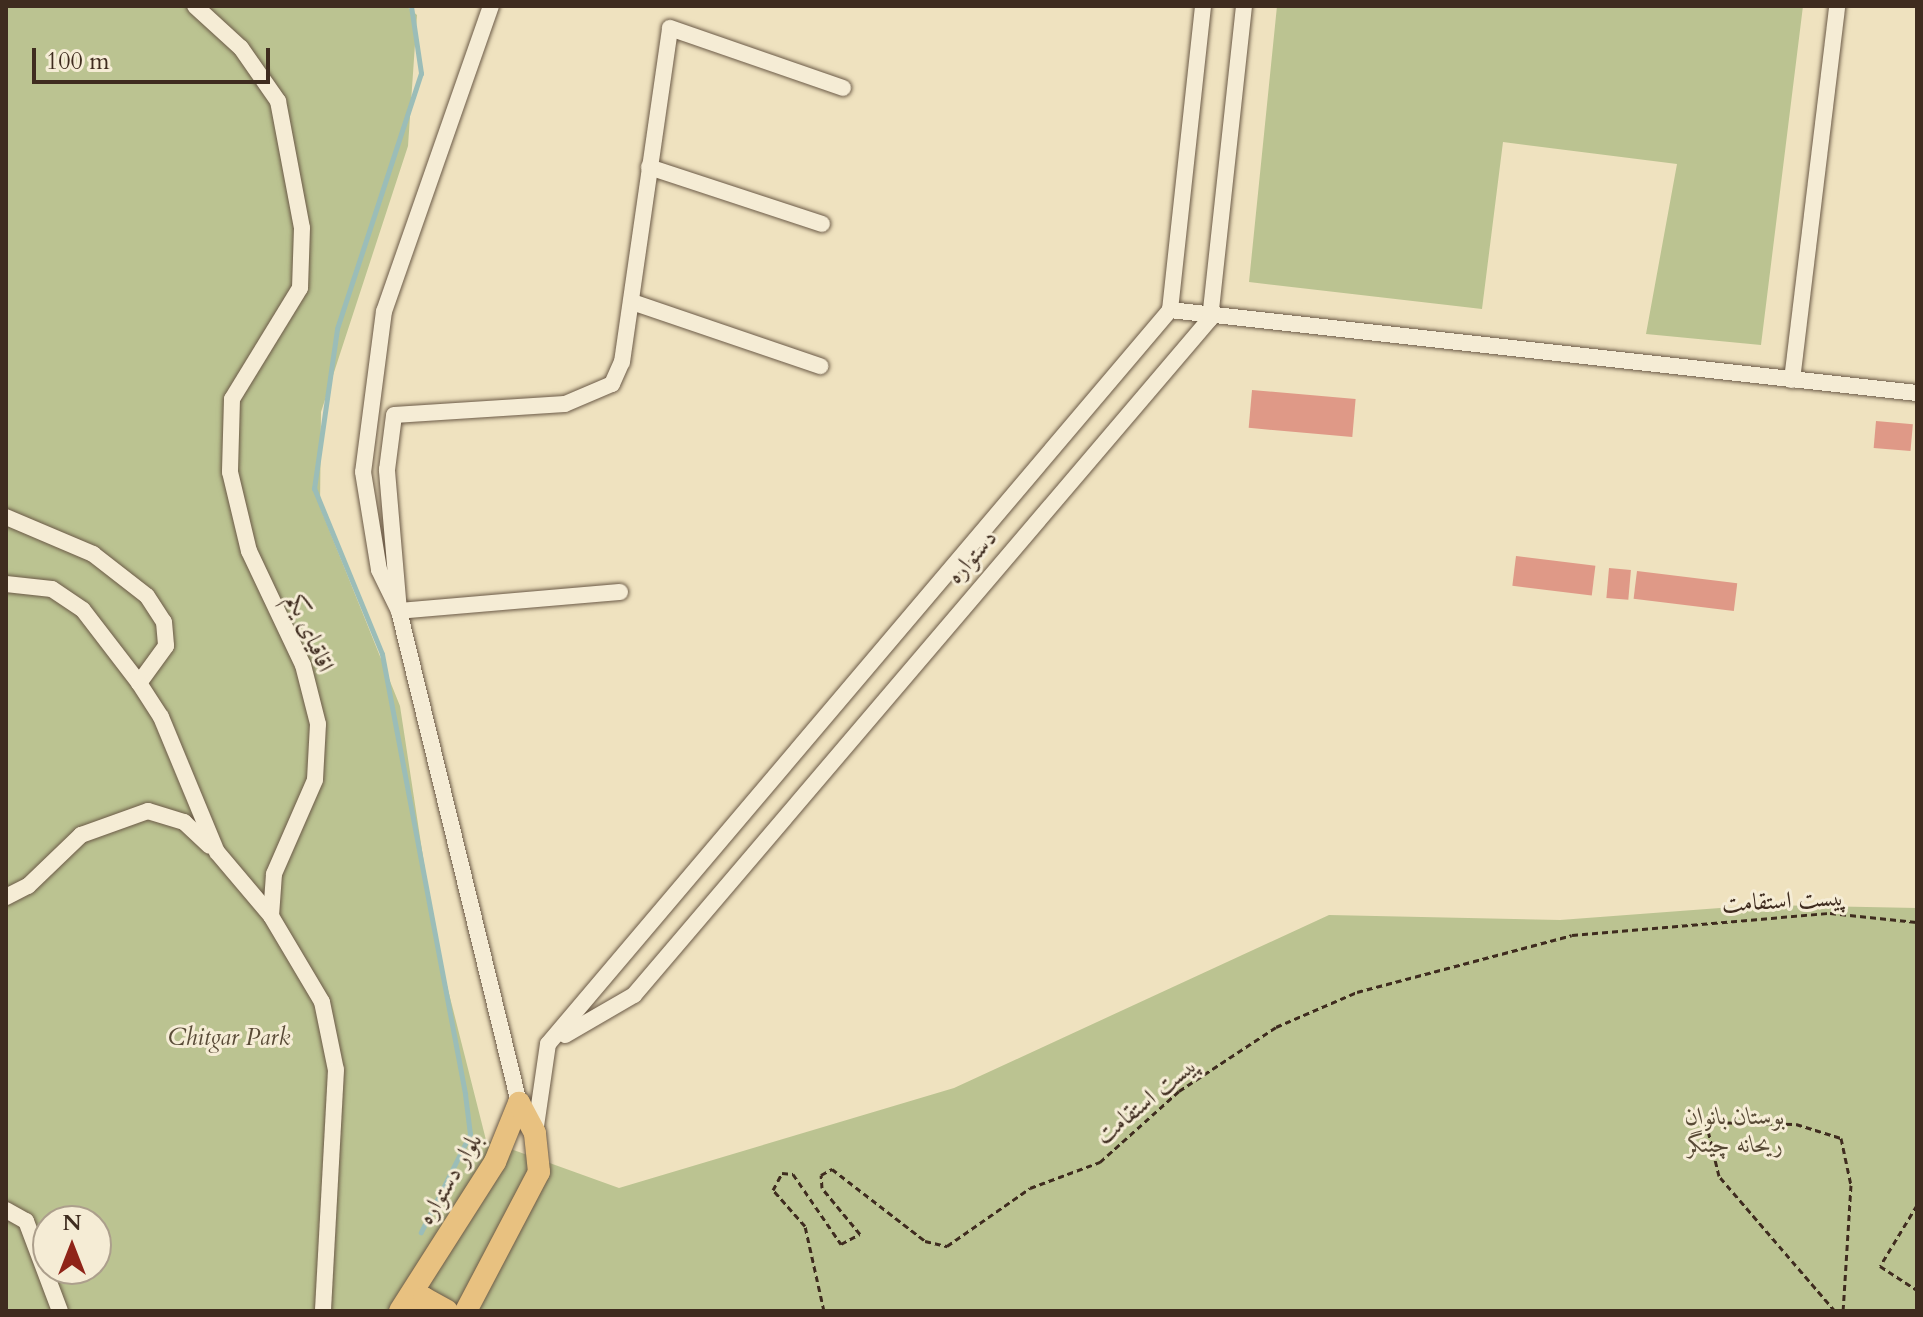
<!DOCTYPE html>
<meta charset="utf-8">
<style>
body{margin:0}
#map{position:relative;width:1923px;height:1317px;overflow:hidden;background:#efe2bf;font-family:Cardo,Amiri,serif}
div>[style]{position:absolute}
.green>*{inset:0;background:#bbc391}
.stream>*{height:5px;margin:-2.5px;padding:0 2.5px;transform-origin:2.5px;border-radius:2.5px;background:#9bbdb8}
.building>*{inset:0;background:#df9987;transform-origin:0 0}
.path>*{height:3px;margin-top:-1.5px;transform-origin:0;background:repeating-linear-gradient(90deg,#3f2c1f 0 6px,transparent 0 10px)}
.roads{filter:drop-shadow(0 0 2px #6b5a47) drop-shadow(0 0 2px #6b5a47)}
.minor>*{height:16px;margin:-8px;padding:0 8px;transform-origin:8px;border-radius:8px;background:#f5ecd5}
.major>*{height:22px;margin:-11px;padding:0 11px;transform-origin:11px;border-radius:11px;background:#e8c180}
span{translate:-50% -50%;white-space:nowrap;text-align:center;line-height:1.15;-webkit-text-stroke:6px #f5ecd5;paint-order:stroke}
.street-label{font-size:24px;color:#3f2c1f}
.park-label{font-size:24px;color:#584a36;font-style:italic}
.frame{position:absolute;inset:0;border:8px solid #3f2c1f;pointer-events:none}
.north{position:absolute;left:32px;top:1205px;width:80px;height:80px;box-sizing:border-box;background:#f5ecd5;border:2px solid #ac9f8c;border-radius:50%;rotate:0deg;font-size:22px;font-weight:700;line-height:32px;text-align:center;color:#3f2c1f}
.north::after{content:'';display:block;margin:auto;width:28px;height:36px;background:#8f2418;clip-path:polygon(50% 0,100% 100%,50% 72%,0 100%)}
.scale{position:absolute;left:32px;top:48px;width:238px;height:36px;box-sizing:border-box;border:4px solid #3f2c1f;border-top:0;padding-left:10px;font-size:24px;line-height:28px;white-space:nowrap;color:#3f2c1f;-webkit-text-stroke:6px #f5ecd5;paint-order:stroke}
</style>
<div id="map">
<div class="green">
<div style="clip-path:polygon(evenodd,6px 6px,406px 6px,417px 15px,408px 146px,321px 412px,320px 507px,400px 706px,436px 942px,486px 1140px,619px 1188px,954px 1088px,1329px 915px,1560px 920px,1760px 905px,1917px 908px,1917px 1311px,6px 1311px,6px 6px,48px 1221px,96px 1221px,96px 1269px,48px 1269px,48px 1221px)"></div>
<div style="clip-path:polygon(1277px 6px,1803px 6px,1761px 345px,1646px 334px,1677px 164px,1503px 142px,1482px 309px,1249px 282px)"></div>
</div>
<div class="stream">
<div style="left:411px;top:6px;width:68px;rotate:81.5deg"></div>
<div style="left:421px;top:73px;width:269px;rotate:108.2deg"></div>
<div style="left:337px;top:329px;width:161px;rotate:98.2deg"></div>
<div style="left:314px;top:488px;width:179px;rotate:67.7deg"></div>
<div style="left:382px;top:654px;width:448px;rotate:79.3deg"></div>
<div style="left:465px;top:1094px;width:40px;rotate:82.9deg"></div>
<div style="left:470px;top:1134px;width:110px;rotate:116.6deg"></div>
</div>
<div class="building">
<div style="left:1252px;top:390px;width:104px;height:38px;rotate:5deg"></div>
<div style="left:1876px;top:421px;width:37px;height:27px;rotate:5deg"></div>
<div style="left:1516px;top:556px;width:80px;height:30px;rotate:7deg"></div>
<div style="left:1609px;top:568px;width:22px;height:30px;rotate:5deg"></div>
<div style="left:1637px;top:571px;width:101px;height:28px;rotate:7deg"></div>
</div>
<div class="path">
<div style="left:1917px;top:1205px;width:71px;rotate:121.2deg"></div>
<div style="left:1880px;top:1266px;width:44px;rotate:33deg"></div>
<div style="left:824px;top:1311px;width:87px;rotate:-102.6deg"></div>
<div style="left:805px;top:1226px;width:48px;rotate:-131.6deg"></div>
<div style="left:773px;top:1190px;width:19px;rotate:-62deg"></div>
<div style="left:782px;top:1173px;width:11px;rotate:5deg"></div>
<div style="left:793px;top:1174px;width:85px;rotate:55.6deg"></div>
<div style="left:841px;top:1244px;width:21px;rotate:-28deg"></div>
<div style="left:860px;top:1234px;width:60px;rotate:-129.6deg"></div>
<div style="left:822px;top:1188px;width:13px;rotate:-94deg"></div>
<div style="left:821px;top:1175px;width:13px;rotate:-29deg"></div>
<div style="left:832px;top:1169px;width:118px;rotate:37.7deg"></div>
<div style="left:925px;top:1241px;width:23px;rotate:13deg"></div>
<div style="left:947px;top:1246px;width:101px;rotate:-34.9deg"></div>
<div style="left:1030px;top:1188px;width:75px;rotate:-20.4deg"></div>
<div style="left:1100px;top:1162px;width:106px;rotate:-41.9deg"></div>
<div style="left:1179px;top:1091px;width:116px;rotate:-33.4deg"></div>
<div style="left:1276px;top:1027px;width:88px;rotate:-23.4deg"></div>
<div style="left:1357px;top:992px;width:222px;rotate:-14.8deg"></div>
<div style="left:1572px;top:935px;width:259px;rotate:-4.9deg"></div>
<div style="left:1830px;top:913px;width:87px;rotate:5.9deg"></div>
<div style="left:1835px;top:1311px;width:178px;rotate:-130.7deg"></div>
<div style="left:1719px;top:1176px;width:56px;rotate:-103.5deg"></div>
<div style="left:1706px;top:1122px;width:90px;rotate:1.3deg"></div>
<div style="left:1796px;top:1124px;width:47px;rotate:17.3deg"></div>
<div style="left:1841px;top:1138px;width:48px;rotate:78deg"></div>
<div style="left:1851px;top:1185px;width:126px;rotate:93.6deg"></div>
</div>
<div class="roads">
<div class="minor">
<div style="left:195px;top:6px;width:62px;rotate:42.4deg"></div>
<div style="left:241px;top:48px;width:65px;rotate:55.1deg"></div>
<div style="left:278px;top:101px;width:129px;rotate:79.3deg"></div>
<div style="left:302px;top:228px;width:60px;rotate:91.9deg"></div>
<div style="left:300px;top:288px;width:130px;rotate:121.5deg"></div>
<div style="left:232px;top:399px;width:73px;rotate:91.6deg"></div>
<div style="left:230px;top:472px;width:81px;rotate:76.5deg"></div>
<div style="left:249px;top:551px;width:126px;rotate:64.7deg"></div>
<div style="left:303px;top:665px;width:61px;rotate:75.7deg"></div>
<div style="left:318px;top:724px;width:56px;rotate:93.1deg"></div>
<div style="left:315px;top:780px;width:103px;rotate:113.6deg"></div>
<div style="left:274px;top:874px;width:42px;rotate:94.1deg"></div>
<div style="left:491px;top:6px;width:323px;rotate:109.3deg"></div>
<div style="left:384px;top:311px;width:162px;rotate:97.4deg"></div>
<div style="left:363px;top:472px;width:99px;rotate:80.7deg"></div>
<div style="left:379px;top:570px;width:46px;rotate:64deg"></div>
<div style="left:399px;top:611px;width:506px;rotate:76.29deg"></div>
<div style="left:649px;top:167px;width:182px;rotate:18.2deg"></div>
<div style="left:632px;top:302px;width:199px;rotate:18.8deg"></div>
<div style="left:1170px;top:310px;width:752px;rotate:6.34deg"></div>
<div style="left:1792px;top:380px;width:377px;rotate:-83.1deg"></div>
<div style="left:6px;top:517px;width:95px;rotate:23deg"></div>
<div style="left:93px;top:554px;width:68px;rotate:37.9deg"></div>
<div style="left:147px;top:596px;width:31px;rotate:57deg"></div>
<div style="left:164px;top:622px;width:24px;rotate:85deg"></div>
<div style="left:166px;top:646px;width:46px;rotate:126.1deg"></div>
<div style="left:139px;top:683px;width:40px;rotate:57.1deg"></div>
<div style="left:161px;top:717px;width:146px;rotate:67.5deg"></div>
<div style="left:217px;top:852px;width:84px;rotate:49.8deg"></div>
<div style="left:271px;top:916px;width:100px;rotate:59.3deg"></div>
<div style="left:322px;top:1002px;width:69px;rotate:78.4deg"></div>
<div style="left:336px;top:1070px;width:241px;rotate:93.1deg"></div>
<div style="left:6px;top:584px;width:46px;rotate:6.2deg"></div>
<div style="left:52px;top:589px;width:37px;rotate:34deg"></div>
<div style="left:83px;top:610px;width:92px;rotate:52.5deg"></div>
<div style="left:620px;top:592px;width:222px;rotate:175.1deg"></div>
<div style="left:399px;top:611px;width:142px;rotate:-94.9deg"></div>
<div style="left:387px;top:470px;width:55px;rotate:-82.7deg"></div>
<div style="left:394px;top:415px;width:171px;rotate:-3.7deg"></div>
<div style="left:565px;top:404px;width:51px;rotate:-23.1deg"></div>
<div style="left:612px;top:384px;width:24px;rotate:-66deg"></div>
<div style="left:622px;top:362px;width:337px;rotate:-81.8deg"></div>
<div style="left:670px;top:28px;width:183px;rotate:19.1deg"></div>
<div style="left:6px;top:897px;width:25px;rotate:-27deg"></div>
<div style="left:28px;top:886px;width:74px;rotate:-43.9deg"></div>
<div style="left:81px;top:835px;width:71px;rotate:-19.7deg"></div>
<div style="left:148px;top:811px;width:38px;rotate:17deg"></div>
<div style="left:184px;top:822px;width:35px;rotate:43deg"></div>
<div style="left:565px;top:1035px;width:80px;rotate:-30.1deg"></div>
<div style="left:634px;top:995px;width:888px;rotate:-49.57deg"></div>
<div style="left:1210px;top:319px;width:315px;rotate:-83.8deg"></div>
<div style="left:535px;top:1133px;width:90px;rotate:-81.7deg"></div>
<div style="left:548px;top:1044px;width:962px;rotate:-49.72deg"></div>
<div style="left:1170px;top:310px;width:306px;rotate:-83.8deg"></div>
<div style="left:6px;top:1210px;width:23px;rotate:29deg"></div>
<div style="left:26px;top:1221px;width:96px;rotate:69.3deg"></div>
</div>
<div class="major">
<div style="left:400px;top:1311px;width:177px;rotate:-57.5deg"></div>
<div style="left:495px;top:1162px;width:64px;rotate:-67.9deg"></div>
<div style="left:404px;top:1311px;width:24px;rotate:-33deg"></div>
<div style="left:424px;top:1298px;width:26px;rotate:29deg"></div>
<div style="left:466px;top:1311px;width:157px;rotate:-62.3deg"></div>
<div style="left:539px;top:1172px;width:39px;rotate:-96deg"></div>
<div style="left:535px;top:1133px;width:34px;rotate:-118deg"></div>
</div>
</div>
<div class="street-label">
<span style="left:972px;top:557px;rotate:-49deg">دستواره</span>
<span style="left:310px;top:633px;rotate:66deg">اقاقیای یکم</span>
<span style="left:1784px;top:901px;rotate:-3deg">پیست استقامت</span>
<span style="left:1147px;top:1100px;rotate:-39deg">پیست استقامت</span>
<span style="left:450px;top:1179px;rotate:-59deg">بلوار دستواره</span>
</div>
<div class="park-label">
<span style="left:229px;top:1038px">Chitgar Park</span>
<span style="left:1735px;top:1131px">بوستان بانوان<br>ریحانه چیتگر</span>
</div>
<div class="frame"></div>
<div class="north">N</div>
<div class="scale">100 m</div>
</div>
